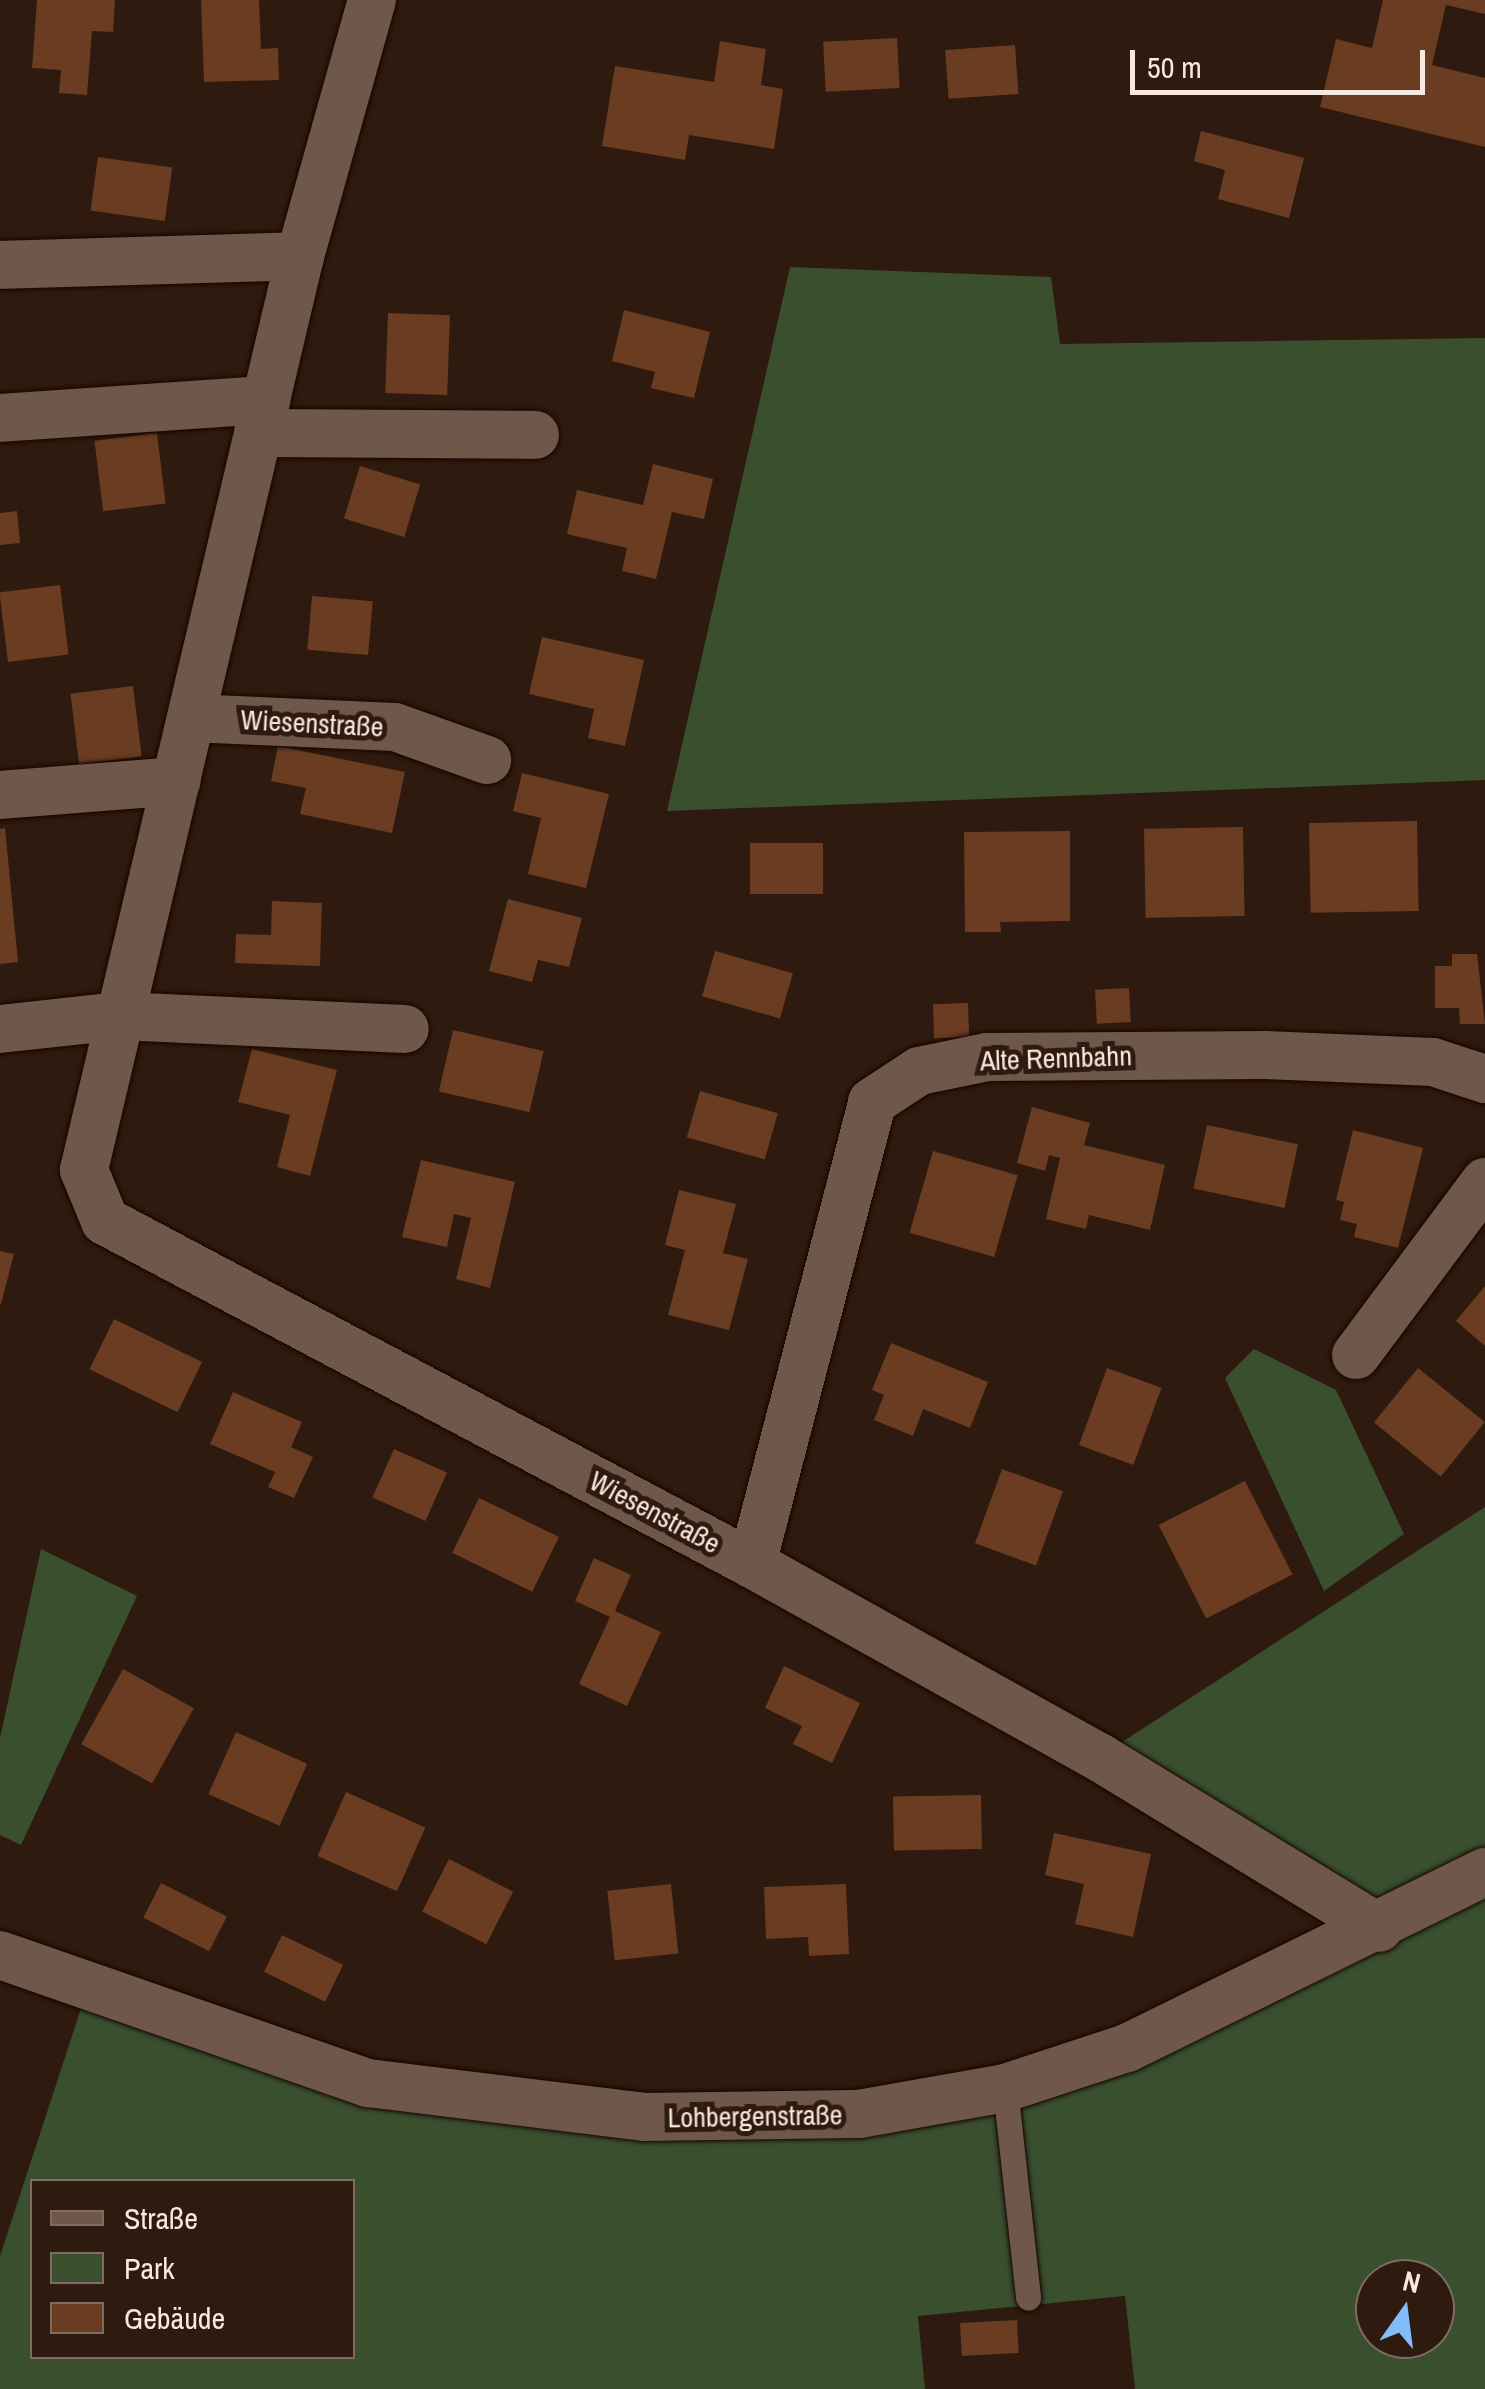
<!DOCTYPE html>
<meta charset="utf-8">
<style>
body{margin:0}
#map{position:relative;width:1485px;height:2389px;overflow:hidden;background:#2e1a0e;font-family:"Archivo Narrow",sans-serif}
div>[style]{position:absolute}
.green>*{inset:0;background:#394f2e}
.building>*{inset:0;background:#6a3c21;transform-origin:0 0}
.roads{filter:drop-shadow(0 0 2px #160500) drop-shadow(0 0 2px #160500)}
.lane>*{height:25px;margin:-12.5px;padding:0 12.5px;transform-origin:12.5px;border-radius:12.5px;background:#6f574a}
.street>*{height:48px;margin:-24px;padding:0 24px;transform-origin:24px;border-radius:24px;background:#6f574a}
span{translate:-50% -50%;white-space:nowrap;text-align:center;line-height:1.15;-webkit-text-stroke:10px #2e1a0e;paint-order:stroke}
.street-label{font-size:28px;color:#f7e8e0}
.legend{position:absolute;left:30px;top:2179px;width:325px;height:180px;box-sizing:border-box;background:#2e1a0e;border:2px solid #7e6c62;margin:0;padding:12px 18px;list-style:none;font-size:30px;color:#f7e8e0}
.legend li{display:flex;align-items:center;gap:20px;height:50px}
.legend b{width:50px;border:2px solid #7e6c62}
.north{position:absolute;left:1355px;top:2259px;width:100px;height:100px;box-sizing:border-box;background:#2e1a0e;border:2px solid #7e6c62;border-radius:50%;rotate:14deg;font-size:28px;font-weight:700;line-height:40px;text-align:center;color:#f7e8e0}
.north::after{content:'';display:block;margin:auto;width:35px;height:45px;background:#83bcfb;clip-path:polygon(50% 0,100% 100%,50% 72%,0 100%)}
.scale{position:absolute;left:1130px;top:50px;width:295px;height:45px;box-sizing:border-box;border:5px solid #f7e8e0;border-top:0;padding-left:12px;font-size:30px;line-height:35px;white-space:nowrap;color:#f7e8e0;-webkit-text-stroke:8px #2e1a0e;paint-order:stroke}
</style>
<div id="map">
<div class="green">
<div style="clip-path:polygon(790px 267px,1051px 277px,1060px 344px,1485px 338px,1485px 780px,667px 811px)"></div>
<div style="clip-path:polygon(1254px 1349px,1336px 1390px,1404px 1534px,1324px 1591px,1225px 1378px)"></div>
<div style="clip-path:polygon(evenodd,1485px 1507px,1485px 2389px,1135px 2389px,1125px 2296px,918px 2316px,925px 2389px,0 2389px,0 2256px,87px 1990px,369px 2083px,644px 2117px,1005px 2088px,1378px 1929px,1099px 1757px,1485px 1507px,32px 2182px,352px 2182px,352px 2356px,32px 2356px,32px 2182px,1485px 1507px,1375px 2279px,1435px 2279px,1435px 2339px,1375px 2339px,1375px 2279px)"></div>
<div style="clip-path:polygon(41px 1549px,137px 1596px,21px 1845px,0 1835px,0 1738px)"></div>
</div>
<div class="building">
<div style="clip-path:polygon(37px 0,115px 0,113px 32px,92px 31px,87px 95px,59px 93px,61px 70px,32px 68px)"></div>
<div style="clip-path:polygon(201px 0,259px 0,261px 49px,278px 48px,279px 80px,204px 82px)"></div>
<div style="clip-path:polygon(1383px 0,1485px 0,1485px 14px,1446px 5px,1432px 65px,1485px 78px,1485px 147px,1320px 107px,1336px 39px,1372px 48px)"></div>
<div style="left:897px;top:38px;width:50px;height:74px;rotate:87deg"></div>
<div style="clip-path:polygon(720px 41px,766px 49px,761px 85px,783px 89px,774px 149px,689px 135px,685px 160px,602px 146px,615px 66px,714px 82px)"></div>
<div style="left:1015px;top:45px;width:49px;height:70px;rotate:86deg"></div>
<div style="clip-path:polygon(1201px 131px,1304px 158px,1289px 218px,1218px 199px,1225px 170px,1194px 161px)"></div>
<div style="left:98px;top:157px;width:75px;height:54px;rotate:8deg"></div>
<div style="clip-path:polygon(624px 310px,710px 332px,694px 398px,651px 388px,655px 372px,612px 361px)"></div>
<div style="left:388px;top:313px;width:62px;height:80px;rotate:2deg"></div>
<div style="left:157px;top:433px;width:71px;height:63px;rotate:83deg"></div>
<div style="clip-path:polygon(653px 464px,713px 479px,704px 519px,672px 512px,656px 579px,622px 571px,627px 548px,567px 534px,577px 490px,643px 505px)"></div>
<div style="left:360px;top:466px;width:63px;height:55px;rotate:17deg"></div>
<div style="clip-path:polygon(17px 511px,20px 543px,0 545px,0 513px)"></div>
<div style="left:60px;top:585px;width:70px;height:61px;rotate:83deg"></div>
<div style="left:312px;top:596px;width:61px;height:54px;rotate:5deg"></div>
<div style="clip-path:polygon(542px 637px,644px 660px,625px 746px,588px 738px,594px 709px,529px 694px)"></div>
<div style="left:133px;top:686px;width:71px;height:63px;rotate:83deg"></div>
<div style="clip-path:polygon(278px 746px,405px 772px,392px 833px,300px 814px,306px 788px,271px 781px)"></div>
<div style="clip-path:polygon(522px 773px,609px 794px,586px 888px,528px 874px,541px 818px,513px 811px)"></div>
<div style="left:1417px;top:821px;width:90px;height:108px;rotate:89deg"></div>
<div style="left:1243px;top:827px;width:89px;height:99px;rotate:89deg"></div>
<div style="clip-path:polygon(5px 828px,18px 962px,0 964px,0 829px)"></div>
<div style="clip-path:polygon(1070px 831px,1070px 921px,1000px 922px,1001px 932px,965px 932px,964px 832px)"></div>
<div style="left:750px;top:843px;width:73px;height:51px"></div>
<div style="clip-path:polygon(508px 899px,582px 918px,569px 967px,538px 960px,532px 982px,489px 971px)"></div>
<div style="clip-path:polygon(272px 901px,322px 903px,320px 966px,235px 963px,236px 934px,271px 935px)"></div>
<div style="left:715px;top:951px;width:81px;height:47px;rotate:16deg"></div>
<div style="clip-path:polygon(1452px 954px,1477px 954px,1485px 1024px,1460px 1024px,1459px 1008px,1435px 1008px,1435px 966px,1452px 966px)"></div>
<div style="left:1129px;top:988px;width:34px;height:34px;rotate:87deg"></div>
<div style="left:968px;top:1003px;width:34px;height:35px;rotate:88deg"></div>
<div style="left:453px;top:1030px;width:93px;height:63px;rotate:13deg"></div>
<div style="clip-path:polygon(252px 1049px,337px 1070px,310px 1176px,277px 1167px,290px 1115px,238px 1102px)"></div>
<div style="left:700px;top:1091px;width:81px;height:48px;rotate:16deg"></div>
<div style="clip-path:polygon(1032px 1107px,1090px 1123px,1084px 1145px,1165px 1165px,1150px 1230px,1089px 1215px,1086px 1229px,1046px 1219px,1060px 1158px,1049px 1155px,1045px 1171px,1017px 1163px)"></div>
<div style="left:1207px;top:1125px;width:93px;height:65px;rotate:12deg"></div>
<div style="clip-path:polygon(1353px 1130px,1423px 1148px,1398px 1248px,1354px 1237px,1357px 1224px,1340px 1220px,1344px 1202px,1336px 1200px)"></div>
<div style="left:933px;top:1151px;width:88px;height:85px;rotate:16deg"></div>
<div style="clip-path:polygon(421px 1160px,515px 1182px,490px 1288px,456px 1279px,471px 1218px,454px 1214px,447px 1247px,402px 1237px)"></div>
<div style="clip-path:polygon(679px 1190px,736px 1204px,723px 1253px,748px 1259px,729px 1330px,668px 1315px,685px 1250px,665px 1245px)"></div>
<div style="clip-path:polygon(0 1251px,14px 1254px,1px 1304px,0 1304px)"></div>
<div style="clip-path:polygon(1485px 1286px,1485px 1346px,1456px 1321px)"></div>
<div style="left:114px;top:1319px;width:98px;height:56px;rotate:26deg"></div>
<div style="clip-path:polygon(891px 1343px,988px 1382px,970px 1428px,923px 1409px,913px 1436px,874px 1420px,884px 1395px,872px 1390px)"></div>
<div style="left:1107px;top:1368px;width:58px;height:82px;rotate:20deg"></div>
<div style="left:1418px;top:1368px;width:86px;height:70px;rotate:39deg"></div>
<div style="clip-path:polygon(233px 1392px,302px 1422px,291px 1447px,313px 1457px,294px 1498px,268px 1487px,275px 1472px,210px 1444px)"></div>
<div style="left:394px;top:1449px;width:58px;height:53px;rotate:24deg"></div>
<div style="left:1002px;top:1469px;width:65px;height:79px;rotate:20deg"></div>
<div style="left:1245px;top:1481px;width:105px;height:97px;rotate:63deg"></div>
<div style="left:479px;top:1498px;width:89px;height:61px;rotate:26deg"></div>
<div style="clip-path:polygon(594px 1558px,631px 1575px,615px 1611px,661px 1632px,627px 1706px,579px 1684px,610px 1617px,575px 1601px)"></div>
<div style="clip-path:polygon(784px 1666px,860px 1703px,832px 1763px,793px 1744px,802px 1726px,765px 1708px)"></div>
<div style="left:123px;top:1669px;width:81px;height:86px;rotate:29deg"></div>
<div style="left:236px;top:1732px;width:78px;height:68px;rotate:24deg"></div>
<div style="left:346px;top:1792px;width:87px;height:70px;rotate:24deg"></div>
<div style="left:981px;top:1795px;width:54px;height:88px;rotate:89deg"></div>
<div style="clip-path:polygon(1054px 1833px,1151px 1854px,1133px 1937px,1075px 1924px,1084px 1884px,1045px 1875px)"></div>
<div style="left:449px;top:1859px;width:72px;height:59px;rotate:27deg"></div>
<div style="left:161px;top:1883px;width:74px;height:39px;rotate:27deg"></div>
<div style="left:671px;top:1884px;width:70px;height:64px;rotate:84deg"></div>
<div style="clip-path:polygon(846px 1884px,849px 1954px,809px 1956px,808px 1937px,766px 1939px,764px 1887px)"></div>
<div style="left:282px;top:1935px;width:68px;height:41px;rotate:26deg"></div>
<div style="left:1017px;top:2320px;width:33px;height:57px;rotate:87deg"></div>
</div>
<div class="roads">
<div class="lane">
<div style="left:1005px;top:2088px;width:211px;rotate:83.7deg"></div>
</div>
<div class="street">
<div style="left:372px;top:0;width:266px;rotate:105.7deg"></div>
<div style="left:300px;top:256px;width:939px;rotate:103.3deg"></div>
<div style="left:84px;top:1170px;width:55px;rotate:67.6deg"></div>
<div style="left:105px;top:1221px;width:732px;rotate:27.93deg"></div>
<div style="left:752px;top:1564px;width:397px;rotate:29.1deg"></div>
<div style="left:1099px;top:1757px;width:328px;rotate:31.4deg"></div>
<div style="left:0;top:265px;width:300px;rotate:-1.7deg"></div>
<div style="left:0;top:418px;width:267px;rotate:-3.9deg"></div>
<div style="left:258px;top:433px;width:277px;rotate:0.4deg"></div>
<div style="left:191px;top:718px;width:204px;rotate:2.5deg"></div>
<div style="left:395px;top:727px;width:98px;rotate:19.7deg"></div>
<div style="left:0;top:795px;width:177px;rotate:-4.5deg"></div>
<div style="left:0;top:1029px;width:121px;rotate:-6.2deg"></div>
<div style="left:120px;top:1016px;width:285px;rotate:2.6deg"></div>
<div style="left:1356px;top:1355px;width:216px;rotate:-53.3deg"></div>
<div style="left:752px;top:1564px;width:477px;rotate:-75.4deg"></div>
<div style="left:872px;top:1102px;width:56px;rotate:-33.4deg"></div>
<div style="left:919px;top:1071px;width:69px;rotate:-11.6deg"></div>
<div style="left:987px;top:1057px;width:278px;rotate:-0.4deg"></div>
<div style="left:1265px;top:1055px;width:168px;rotate:2.4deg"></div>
<div style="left:1433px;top:1062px;width:55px;rotate:18.1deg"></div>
<div style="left:0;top:1955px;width:390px;rotate:19.2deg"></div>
<div style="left:368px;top:2083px;width:278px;rotate:7deg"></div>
<div style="left:644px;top:2117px;width:215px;rotate:-0.8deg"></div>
<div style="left:859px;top:2114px;width:148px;rotate:-10.1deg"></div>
<div style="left:1005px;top:2088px;width:128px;rotate:-18.2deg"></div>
<div style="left:1127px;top:2048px;width:399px;rotate:-26.2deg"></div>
</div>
</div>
<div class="street-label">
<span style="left:312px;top:723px;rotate:3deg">Wiesenstraße</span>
<span style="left:1056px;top:1058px;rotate:-2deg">Alte Rennbahn</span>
<span style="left:655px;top:1512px;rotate:28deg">Wiesenstraße</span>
<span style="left:755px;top:2116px;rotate:-1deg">Lohbergenstraße</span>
</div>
<ul class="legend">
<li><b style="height:12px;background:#6f574a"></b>Straße</li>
<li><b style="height:28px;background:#394f2e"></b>Park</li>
<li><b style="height:28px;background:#6a3c21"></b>Gebäude</li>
</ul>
<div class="north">N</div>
<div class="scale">50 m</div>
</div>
